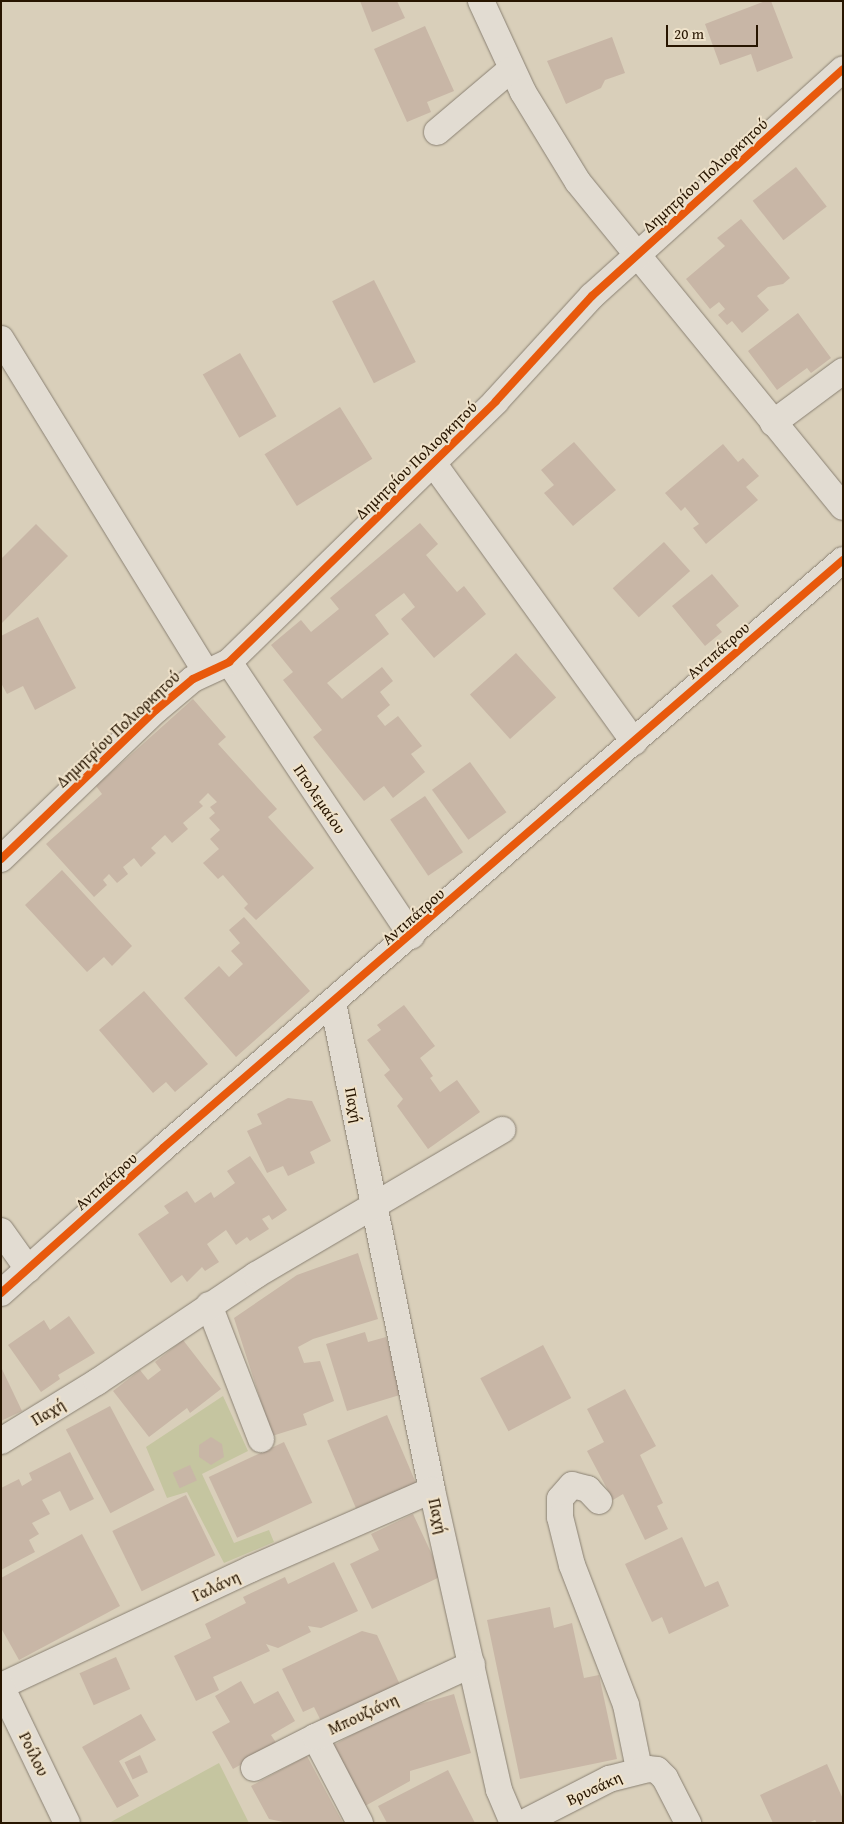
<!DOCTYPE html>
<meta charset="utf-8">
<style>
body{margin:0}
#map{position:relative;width:844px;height:1824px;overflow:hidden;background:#d9cfba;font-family:"Gentium Book Plus",serif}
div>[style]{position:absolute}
.green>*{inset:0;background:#c5c5a0}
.building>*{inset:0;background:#c8b6a6;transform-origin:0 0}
.roads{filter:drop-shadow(0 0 1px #8a8173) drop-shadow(0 0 1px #8a8173)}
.street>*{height:26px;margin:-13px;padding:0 13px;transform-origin:13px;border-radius:13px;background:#e2dcd2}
.cycleway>*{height:8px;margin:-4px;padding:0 4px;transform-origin:4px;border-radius:4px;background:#e8590c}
span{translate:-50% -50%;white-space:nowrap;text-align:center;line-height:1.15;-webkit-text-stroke:4px #efe2ca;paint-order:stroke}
.street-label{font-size:16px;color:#271500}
.frame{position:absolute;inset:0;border:2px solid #271500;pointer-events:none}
.scale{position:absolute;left:666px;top:25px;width:92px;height:22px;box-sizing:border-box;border:2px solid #271500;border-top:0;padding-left:6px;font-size:15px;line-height:18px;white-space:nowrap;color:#271500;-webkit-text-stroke:4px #efe2ca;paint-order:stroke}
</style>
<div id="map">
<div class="green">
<div style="clip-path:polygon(223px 1396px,248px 1451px,202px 1474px,234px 1543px,269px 1530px,274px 1542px,224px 1563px,187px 1492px,167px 1498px,146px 1447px)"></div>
<div style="clip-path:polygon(219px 1763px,249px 1823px,109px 1823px)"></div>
</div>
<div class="building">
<div style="clip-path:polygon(360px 1px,397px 1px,405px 18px,372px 32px)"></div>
<div style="clip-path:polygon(765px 1px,771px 1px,793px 58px,757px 72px,751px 54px,720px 65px,705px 24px)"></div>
<div style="clip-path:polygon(425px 26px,454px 91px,427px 102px,431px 112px,407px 122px,374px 49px)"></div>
<div style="clip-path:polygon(612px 37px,625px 73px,605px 80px,601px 88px,566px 104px,547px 61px)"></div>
<div style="left:796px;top:167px;width:50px;height:55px;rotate:52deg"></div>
<div style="clip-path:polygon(741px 219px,790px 278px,783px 284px,768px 287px,757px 296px,769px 310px,742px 333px,732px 321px,727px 325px,718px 315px,725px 309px,719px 302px,710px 309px,686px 279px,725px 246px,717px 238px)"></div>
<div style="left:374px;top:280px;width:92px;height:47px;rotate:63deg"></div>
<div style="clip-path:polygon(798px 313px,831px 358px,811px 373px,807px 368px,777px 390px,748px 351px)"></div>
<div style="left:240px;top:353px;width:73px;height:43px;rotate:60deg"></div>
<div style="left:340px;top:407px;width:61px;height:89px;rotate:58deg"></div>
<div style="clip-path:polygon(574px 442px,616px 490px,573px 526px,544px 493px,554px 485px,541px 470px)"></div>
<div style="clip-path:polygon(723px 444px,738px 462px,743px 458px,759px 476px,746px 487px,758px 500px,706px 544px,693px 528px,699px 524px,685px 507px,681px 511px,665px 493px)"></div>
<div style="clip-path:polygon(420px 523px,438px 544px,426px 555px,457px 592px,464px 586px,486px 614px,434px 658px,401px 619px,415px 607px,404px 593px,375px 615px,389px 634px,327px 683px,342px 699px,382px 667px,393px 681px,380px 692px,390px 705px,377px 716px,385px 726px,398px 716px,422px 746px,411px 754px,425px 772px,393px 798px,384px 786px,364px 801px,313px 737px,322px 730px,283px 680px,293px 672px,271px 645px,301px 620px,311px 632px,339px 609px,330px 598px)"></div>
<div style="clip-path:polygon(36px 524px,68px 556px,1px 624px,1px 559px)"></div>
<div style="left:664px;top:542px;width:39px;height:69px;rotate:48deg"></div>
<div style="clip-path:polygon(712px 574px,739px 606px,716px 625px,722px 632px,705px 646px,672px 606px)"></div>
<div style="clip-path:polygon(38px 617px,76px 688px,35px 710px,23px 686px,7px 694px,1px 683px,1px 636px)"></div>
<div style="left:516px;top:653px;width:60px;height:62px;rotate:48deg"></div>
<div style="clip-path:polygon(193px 699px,226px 737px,218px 744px,277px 809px,268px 817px,314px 868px,256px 920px,244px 908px,248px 904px,223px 875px,218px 879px,203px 863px,219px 849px,210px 839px,220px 830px,209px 818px,215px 813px,210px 807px,217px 802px,208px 793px,199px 802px,203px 806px,183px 823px,188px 829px,172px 843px,165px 835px,151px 848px,156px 853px,141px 867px,134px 858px,123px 867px,128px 874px,117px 883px,109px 874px,103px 880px,107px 885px,94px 897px,46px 844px,102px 794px,96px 786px)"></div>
<div style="left:470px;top:762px;width:62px;height:47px;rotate:54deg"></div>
<div style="left:425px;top:796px;width:68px;height:42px;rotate:56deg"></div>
<div style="clip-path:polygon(62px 870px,132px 946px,112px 966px,104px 957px,87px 972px,25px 905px)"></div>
<div style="clip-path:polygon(244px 917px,310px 991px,236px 1057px,184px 998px,219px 966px,229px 977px,243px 964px,231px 951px,240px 943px,229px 930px)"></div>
<div style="clip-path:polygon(144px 991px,208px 1064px,175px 1092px,166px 1082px,153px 1093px,99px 1030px)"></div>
<div style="clip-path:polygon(404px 1005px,435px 1046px,420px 1058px,433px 1076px,430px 1078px,440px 1092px,457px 1080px,480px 1112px,428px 1149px,397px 1106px,403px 1099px,384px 1075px,390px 1070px,367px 1040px,381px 1030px,377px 1025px)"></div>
<div style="clip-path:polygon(288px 1098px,312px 1101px,331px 1141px,310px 1152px,315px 1163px,288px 1176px,283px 1166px,267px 1173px,247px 1131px,262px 1124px,257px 1114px)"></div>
<div style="clip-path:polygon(250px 1156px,287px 1210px,272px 1220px,269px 1215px,262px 1219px,269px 1229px,250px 1241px,247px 1237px,236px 1245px,226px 1230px,207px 1244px,219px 1262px,205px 1271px,202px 1267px,187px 1282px,182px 1275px,171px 1283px,138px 1234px,169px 1213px,164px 1206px,187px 1191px,195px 1203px,211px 1192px,214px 1198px,235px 1183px,227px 1171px)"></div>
<div style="clip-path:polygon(358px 1253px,378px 1319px,313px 1339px,298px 1347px,304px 1363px,320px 1361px,334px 1401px,303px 1414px,307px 1425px,272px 1436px,234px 1318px,297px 1275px)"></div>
<div style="clip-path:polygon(69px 1316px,95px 1353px,58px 1375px,60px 1379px,41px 1392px,8px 1345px,44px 1320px,50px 1330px)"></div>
<div style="clip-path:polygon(365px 1332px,368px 1342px,386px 1337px,403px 1394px,347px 1411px,326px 1344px)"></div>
<div style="clip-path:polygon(183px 1340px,221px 1389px,190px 1413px,187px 1408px,149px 1437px,113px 1391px,140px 1370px,148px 1380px,161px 1370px,155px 1362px)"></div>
<div style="left:543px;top:1345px;width:60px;height:71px;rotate:62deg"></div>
<div style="clip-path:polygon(1px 1367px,22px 1411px,1px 1421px)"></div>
<div style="clip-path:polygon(625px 1389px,656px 1446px,640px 1455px,663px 1503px,657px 1506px,668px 1529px,645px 1540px,623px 1494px,613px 1500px,587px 1451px,604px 1442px,587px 1409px)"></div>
<div style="left:110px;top:1406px;width:95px;height:50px;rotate:62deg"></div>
<div style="left:387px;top:1415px;width:74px;height:65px;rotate:67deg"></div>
<div style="clip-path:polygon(211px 1437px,222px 1444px,224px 1457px,211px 1465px,199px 1457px,199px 1445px)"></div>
<div style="left:284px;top:1442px;width:67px;height:83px;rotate:65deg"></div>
<div style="clip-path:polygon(70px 1452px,94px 1499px,70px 1511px,60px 1491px,42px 1500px,50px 1514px,32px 1523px,39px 1534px,29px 1540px,35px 1552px,1px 1570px,1px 1488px,19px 1479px,22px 1486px,32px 1480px,29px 1473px)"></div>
<div style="left:190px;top:1465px;width:17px;height:19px;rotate:66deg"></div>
<div style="left:186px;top:1495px;width:67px;height:82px;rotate:64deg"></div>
<div style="clip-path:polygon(413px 1514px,442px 1576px,372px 1609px,350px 1564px,379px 1550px,371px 1534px)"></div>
<div style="clip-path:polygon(82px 1534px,120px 1606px,19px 1660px,1px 1628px,1px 1578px)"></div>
<div style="clip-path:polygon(682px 1537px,705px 1587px,718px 1581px,729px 1606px,669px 1634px,662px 1617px,652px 1622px,625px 1564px)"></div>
<div style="clip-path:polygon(334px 1562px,358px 1611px,321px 1628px,308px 1626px,311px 1632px,278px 1648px,266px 1644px,270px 1651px,213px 1677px,219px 1690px,196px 1701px,174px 1656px,211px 1638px,205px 1624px,246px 1603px,243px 1597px,285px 1577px,288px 1584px)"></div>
<div style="clip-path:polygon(550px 1607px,554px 1628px,572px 1623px,584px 1678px,599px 1675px,617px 1759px,520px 1779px,487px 1620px)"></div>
<div style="clip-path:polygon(362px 1631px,377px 1635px,401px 1687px,322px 1723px,314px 1707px,303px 1712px,282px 1669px)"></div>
<div style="left:116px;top:1657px;width:35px;height:40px;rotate:66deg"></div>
<div style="clip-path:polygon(241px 1681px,254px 1704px,278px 1691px,295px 1721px,271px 1735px,277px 1744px,233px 1769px,212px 1732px,230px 1722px,215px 1696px)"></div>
<div style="clip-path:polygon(454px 1694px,471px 1753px,410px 1771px,410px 1781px,365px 1806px,332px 1746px,393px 1712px)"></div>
<div style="clip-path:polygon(141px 1714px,156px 1740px,119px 1761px,139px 1796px,117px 1808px,82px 1747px)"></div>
<div style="left:140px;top:1755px;width:19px;height:17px;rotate:65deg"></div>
<div style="clip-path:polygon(307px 1756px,330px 1799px,343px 1823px,288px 1823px,269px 1819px,251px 1786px)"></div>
<div style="clip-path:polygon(827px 1764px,843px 1799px,843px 1823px,817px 1823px,815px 1820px,808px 1823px,773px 1823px,760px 1795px)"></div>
<div style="clip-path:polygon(448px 1770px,475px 1823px,387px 1823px,378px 1806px)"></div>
</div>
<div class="roads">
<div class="street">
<div style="left:481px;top:1px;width:100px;rotate:65.2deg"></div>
<div style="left:523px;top:92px;width:105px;rotate:58.6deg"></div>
<div style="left:578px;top:182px;width:419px;rotate:50.8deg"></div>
<div style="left:437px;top:132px;width:96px;rotate:-40.3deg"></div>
<div style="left:1px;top:339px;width:391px;rotate:58.4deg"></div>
<div style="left:773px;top:423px;width:87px;rotate:-36.6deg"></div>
<div style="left:433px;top:463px;width:344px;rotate:54.2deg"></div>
<div style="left:229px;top:662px;width:329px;rotate:56.3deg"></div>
<div style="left:1px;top:859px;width:215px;rotate:-43.9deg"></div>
<div style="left:156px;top:710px;width:48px;rotate:-40deg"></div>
<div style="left:193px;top:679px;width:40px;rotate:-25deg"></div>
<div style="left:229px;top:662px;width:373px;rotate:-44.3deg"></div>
<div style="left:496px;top:401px;width:142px;rotate:-47.6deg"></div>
<div style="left:592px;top:296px;width:338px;rotate:-42.1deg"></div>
<div style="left:333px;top:1003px;width:497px;rotate:78.5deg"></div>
<div style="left:432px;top:1490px;width:307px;rotate:77.4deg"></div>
<div style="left:499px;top:1790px;width:36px;rotate:67deg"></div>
<div style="left:1px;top:1231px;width:47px;rotate:54.6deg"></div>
<div style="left:1px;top:1293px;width:217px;rotate:-41.8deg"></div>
<div style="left:163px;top:1148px;width:899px;rotate:-40.85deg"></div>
<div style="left:209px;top:1305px;width:144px;rotate:68.8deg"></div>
<div style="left:1px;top:1441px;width:113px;rotate:-31.6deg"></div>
<div style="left:97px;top:1382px;width:192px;rotate:-33.9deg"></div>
<div style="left:256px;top:1275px;width:286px;rotate:-30.5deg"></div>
<div style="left:599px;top:1501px;width:16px;rotate:-133deg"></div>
<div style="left:588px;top:1489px;width:16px;rotate:-166deg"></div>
<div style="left:572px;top:1485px;width:18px;rotate:131deg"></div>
<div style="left:560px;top:1499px;width:18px;rotate:90deg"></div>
<div style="left:560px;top:1517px;width:49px;rotate:76deg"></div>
<div style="left:572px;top:1565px;width:150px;rotate:68.9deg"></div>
<div style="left:626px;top:1705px;width:65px;rotate:78.5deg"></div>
<div style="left:1px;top:1686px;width:276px;rotate:-25.1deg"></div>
<div style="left:251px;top:1569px;width:197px;rotate:-23.6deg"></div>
<div style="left:1px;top:1686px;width:152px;rotate:64.3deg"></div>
<div style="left:254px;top:1768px;width:68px;rotate:-26.9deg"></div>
<div style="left:360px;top:1823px;width:97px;rotate:-117.6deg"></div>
<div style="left:315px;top:1737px;width:173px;rotate:-24.9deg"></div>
<div style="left:523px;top:1823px;width:97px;rotate:-27.1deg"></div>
<div style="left:609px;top:1779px;width:40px;rotate:-14.4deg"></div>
<div style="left:648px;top:1769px;width:9px;rotate:6deg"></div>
<div style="left:657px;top:1770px;width:11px;rotate:45deg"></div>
<div style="left:665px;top:1778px;width:51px;rotate:62.9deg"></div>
</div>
</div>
<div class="cycleway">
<div style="left:1px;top:859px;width:215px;rotate:-43.9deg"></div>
<div style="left:156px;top:710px;width:48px;rotate:-40deg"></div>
<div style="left:193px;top:679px;width:40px;rotate:-25deg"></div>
<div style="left:229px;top:662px;width:373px;rotate:-44.3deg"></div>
<div style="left:496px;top:401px;width:142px;rotate:-47.6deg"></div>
<div style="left:592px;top:296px;width:338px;rotate:-42.1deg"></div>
<div style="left:1px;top:1293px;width:217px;rotate:-41.8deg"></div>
<div style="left:163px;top:1148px;width:899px;rotate:-40.85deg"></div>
</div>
<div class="street-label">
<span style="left:705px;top:175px;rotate:-42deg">Δημητρίου Πολιορκητού</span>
<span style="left:416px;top:460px;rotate:-44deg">Δημητρίου Πολιορκητού</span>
<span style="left:718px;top:650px;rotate:-41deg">Αντιπάτρου</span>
<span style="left:118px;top:729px;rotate:-43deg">Δημητρίου Πολιορκητού</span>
<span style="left:320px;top:799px;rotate:56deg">Πτολεμαίου</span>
<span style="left:413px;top:916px;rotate:-41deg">Αντιπάτρου</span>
<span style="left:354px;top:1105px;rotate:79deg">Παχή</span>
<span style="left:106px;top:1181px;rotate:-42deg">Αντιπάτρου</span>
<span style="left:48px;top:1412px;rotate:-31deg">Παχή</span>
<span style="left:438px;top:1516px;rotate:77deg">Παχή</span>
<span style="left:216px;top:1586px;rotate:-25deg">Γαλάνη</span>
<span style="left:363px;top:1714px;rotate:-25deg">Μπουζιάνη</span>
<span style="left:34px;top:1754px;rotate:64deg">Ροίλου</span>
<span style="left:594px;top:1788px;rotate:-25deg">Βρυσάκη</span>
</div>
<div class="frame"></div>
<div class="scale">20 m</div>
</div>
